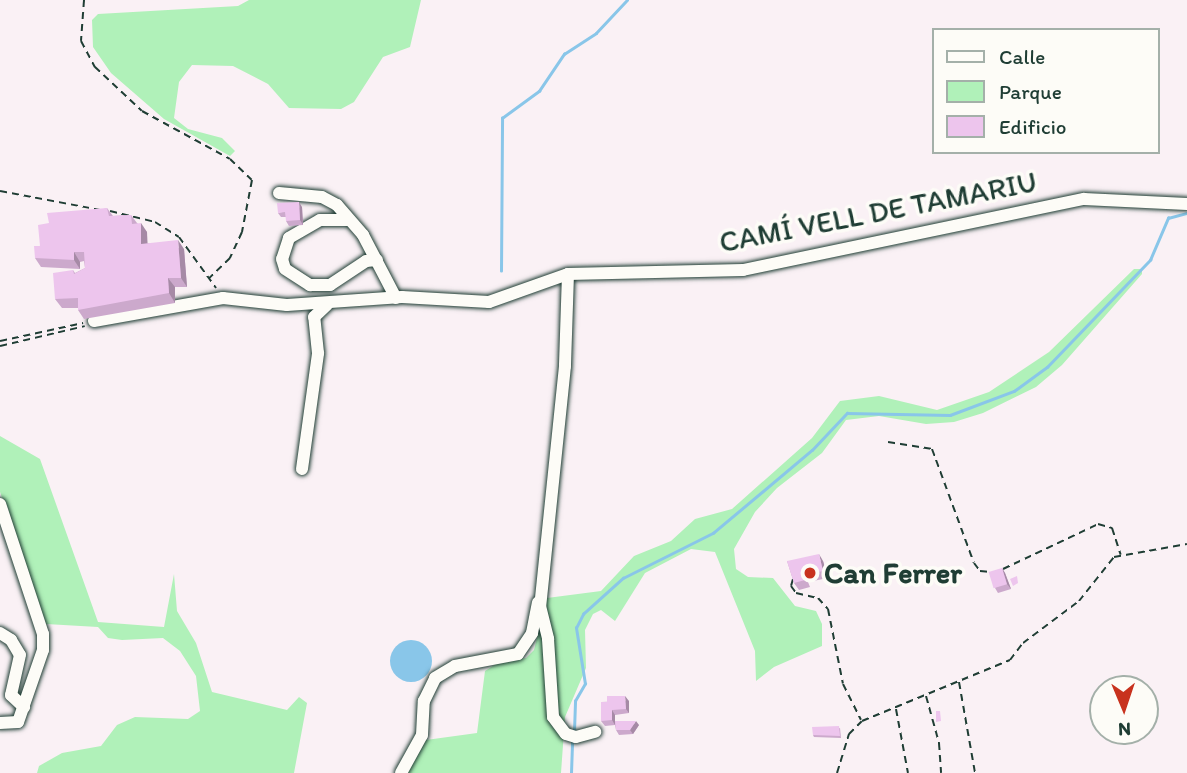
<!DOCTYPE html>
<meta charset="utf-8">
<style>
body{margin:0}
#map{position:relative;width:1187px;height:773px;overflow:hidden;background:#faf1f5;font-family:Itim,sans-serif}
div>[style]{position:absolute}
.green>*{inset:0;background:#b0f1b9}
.water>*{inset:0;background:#89c6e9}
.round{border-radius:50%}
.stream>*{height:2.5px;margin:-1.25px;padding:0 1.25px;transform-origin:1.25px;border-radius:1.25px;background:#89c6e9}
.path>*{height:2px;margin-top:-1px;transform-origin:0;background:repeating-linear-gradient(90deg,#1f3d34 0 7px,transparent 0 12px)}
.roads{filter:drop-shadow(0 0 2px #1f3d34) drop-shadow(0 0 2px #1f3d34)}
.minor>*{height:12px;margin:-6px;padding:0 6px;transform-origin:6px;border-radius:6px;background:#fdfcf7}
.wall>*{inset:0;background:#cca9cc}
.shaded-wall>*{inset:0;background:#a68aa6}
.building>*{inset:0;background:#edc5ed;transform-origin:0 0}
.dots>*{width:19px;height:19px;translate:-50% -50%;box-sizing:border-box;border:4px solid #fdfcf7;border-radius:50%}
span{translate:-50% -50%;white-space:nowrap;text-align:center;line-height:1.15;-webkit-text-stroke:7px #fdfcf7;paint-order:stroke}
.street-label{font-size:30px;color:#1f3d34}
.poi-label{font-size:30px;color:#1f3d34;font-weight:700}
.left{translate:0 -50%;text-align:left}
.legend{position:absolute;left:932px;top:28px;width:228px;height:126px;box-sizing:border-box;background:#fdfcf7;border:2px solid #a4b0a9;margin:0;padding:9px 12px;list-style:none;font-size:21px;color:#1f3d34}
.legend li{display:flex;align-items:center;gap:14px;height:35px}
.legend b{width:35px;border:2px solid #a4b0a9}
.north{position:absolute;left:1089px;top:675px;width:70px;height:70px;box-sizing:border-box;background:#fdfcf7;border:2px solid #a4b0a9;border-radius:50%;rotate:178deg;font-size:19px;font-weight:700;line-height:28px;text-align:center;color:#1f3d34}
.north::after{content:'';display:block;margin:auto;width:24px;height:32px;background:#c8321e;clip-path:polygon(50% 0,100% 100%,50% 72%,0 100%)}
</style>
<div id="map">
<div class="green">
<div style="clip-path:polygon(249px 0,421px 0,410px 47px,383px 57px,354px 102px,341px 109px,289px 108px,268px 84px,233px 66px,192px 65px,179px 82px,174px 118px,188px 129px,222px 138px,235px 151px,230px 156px,164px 119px,111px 73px,93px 47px,92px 20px,98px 14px,238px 6px)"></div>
<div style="clip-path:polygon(1134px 269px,1142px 269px,1142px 274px,1062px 365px,1036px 387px,983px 413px,954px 422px,926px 424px,879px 416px,846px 420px,822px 453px,777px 488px,755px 512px,734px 549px,736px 569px,748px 577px,773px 578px,795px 606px,816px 611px,822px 624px,822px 646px,774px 667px,756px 681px,755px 651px,715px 552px,691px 549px,645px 573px,615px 621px,601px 610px,593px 614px,585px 630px,586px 668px,565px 717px,561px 773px,407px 773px,426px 740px,477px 733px,485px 671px,496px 664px,526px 658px,534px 650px,547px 598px,601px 591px,634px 556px,671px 541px,695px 519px,732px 509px,812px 438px,840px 401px,879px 396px,937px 410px,989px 392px,1049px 352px)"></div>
<div style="clip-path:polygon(0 436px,40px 459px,98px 622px,164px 627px,174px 574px,177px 611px,196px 643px,212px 692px,287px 710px,299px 697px,307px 703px,294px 773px,37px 773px,39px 766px,62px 753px,101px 746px,117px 725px,135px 717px,188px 719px,200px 711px,196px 676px,180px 651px,163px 638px,122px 640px,108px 638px,98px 627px,46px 624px,0 492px)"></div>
</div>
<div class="water">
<div class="round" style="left:390px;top:640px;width:42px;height:42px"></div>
</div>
<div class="stream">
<div style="left:501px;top:271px;width:153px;rotate:-89.6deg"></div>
<div style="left:502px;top:118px;width:46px;rotate:-36.1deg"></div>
<div style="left:539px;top:91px;width:45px;rotate:-56deg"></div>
<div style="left:564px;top:54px;width:38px;rotate:-33deg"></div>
<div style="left:596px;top:33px;width:45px;rotate:-46.8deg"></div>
<div style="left:574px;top:731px;width:30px;rotate:-88deg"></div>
<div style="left:575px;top:701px;width:20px;rotate:-60deg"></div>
<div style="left:585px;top:684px;width:57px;rotate:-99.1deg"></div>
<div style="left:576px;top:628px;width:16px;rotate:-63deg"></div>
<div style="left:583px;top:614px;width:54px;rotate:-42deg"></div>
<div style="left:623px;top:578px;width:101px;rotate:-26.6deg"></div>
<div style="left:713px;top:533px;width:129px;rotate:-40deg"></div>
<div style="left:812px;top:450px;width:51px;rotate:-46.6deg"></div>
<div style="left:847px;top:413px;width:103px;rotate:1.1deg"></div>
<div style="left:950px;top:415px;width:68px;rotate:-20.6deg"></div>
<div style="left:1014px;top:391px;width:41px;rotate:-36deg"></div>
<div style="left:1047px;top:367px;width:149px;rotate:-46.1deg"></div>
<div style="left:1150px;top:260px;width:46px;rotate:-66.8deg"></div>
<div style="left:1168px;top:218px;width:20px;rotate:-15deg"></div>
<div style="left:571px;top:773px;width:32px;rotate:-88deg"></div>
</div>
<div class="path">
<div style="left:84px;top:0;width:41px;rotate:94.2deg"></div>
<div style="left:81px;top:41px;width:30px;rotate:62deg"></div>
<div style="left:95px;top:67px;width:64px;rotate:43.1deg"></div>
<div style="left:142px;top:111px;width:100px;rotate:28.6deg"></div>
<div style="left:230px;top:159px;width:30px;rotate:44deg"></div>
<div style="left:252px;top:180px;width:53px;rotate:100.9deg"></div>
<div style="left:242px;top:232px;width:29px;rotate:115deg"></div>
<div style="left:230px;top:258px;width:29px;rotate:136deg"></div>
<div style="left:0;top:191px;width:103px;rotate:10.7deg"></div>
<div style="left:110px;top:211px;width:46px;rotate:13.7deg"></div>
<div style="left:155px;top:222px;width:28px;rotate:32deg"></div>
<div style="left:179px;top:237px;width:63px;rotate:54deg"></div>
<div style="left:0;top:341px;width:85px;rotate:-12.2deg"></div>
<div style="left:0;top:346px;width:87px;rotate:-13.2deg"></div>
<div style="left:888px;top:442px;width:45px;rotate:9deg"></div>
<div style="left:932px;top:449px;width:121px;rotate:69.8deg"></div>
<div style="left:974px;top:563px;width:10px;rotate:53deg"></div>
<div style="left:980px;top:571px;width:11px;rotate:5deg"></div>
<div style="left:1003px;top:569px;width:105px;rotate:-25.3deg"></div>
<div style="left:1098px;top:524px;width:15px;rotate:16deg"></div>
<div style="left:1112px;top:528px;width:28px;rotate:72deg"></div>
<div style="left:793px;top:579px;width:7px;rotate:106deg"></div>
<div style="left:791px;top:586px;width:9px;rotate:54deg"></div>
<div style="left:796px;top:593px;width:23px;rotate:13deg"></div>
<div style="left:818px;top:598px;width:15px;rotate:48deg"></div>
<div style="left:828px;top:609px;width:76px;rotate:78.7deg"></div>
<div style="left:843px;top:684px;width:40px;rotate:63.4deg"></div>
<div style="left:959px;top:682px;width:92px;rotate:80deg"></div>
<div style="left:926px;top:696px;width:49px;rotate:74.5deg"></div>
<div style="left:939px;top:743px;width:30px;rotate:86deg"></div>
<div style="left:896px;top:709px;width:65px;rotate:79.4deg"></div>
<div style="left:837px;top:773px;width:41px;rotate:-72.9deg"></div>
<div style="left:849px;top:734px;width:18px;rotate:-45deg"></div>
<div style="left:862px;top:721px;width:160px;rotate:-22.4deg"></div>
<div style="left:1010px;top:660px;width:21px;rotate:-53deg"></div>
<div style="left:1023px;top:643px;width:70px;rotate:-36.9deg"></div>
<div style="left:1079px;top:601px;width:56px;rotate:-51.5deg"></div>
<div style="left:1114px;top:557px;width:74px;rotate:-10.1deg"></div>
</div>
<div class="roads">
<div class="minor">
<div style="left:279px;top:193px;width:43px;rotate:5.3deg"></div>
<div style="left:322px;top:197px;width:17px;rotate:28deg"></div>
<div style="left:337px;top:205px;width:40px;rotate:49deg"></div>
<div style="left:363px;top:235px;width:71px;rotate:62.4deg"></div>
<div style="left:349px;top:220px;width:29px;rotate:180deg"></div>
<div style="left:320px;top:220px;width:36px;rotate:150deg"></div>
<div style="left:289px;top:238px;width:22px;rotate:108deg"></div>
<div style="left:282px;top:259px;width:10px;rotate:73deg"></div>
<div style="left:285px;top:269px;width:30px;rotate:33deg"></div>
<div style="left:310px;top:285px;width:20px"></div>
<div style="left:330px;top:285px;width:43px;rotate:-33.7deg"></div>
<div style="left:366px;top:261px;width:11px;rotate:-5deg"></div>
<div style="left:568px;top:274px;width:92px;rotate:91.9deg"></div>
<div style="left:565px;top:366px;width:241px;rotate:95.9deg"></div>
<div style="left:540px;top:606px;width:34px;rotate:76deg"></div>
<div style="left:548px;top:639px;width:78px;rotate:86.3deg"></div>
<div style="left:553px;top:717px;width:21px;rotate:53deg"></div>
<div style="left:566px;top:734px;width:10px;rotate:17deg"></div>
<div style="left:576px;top:737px;width:20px;rotate:-15deg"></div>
<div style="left:94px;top:321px;width:131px;rotate:-10.1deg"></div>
<div style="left:223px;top:298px;width:64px;rotate:6.2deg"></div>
<div style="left:287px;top:305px;width:115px;rotate:-4deg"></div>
<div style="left:402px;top:297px;width:87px;rotate:3.3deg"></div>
<div style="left:489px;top:302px;width:84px;rotate:-19.5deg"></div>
<div style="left:568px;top:274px;width:175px;rotate:-1.3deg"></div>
<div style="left:743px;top:270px;width:348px;rotate:-11.8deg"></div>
<div style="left:1084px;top:199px;width:103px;rotate:2.8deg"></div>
<div style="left:302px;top:469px;width:117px;rotate:-82.1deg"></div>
<div style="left:318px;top:353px;width:36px;rotate:-96deg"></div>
<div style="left:314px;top:317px;width:18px;rotate:-43deg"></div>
<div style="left:0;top:504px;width:137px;rotate:71.7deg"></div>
<div style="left:43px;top:634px;width:16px;rotate:90deg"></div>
<div style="left:43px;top:650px;width:76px;rotate:109.1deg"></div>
<div style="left:18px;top:722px;width:18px;rotate:177deg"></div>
<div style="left:0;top:633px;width:13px;rotate:32deg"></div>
<div style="left:11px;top:640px;width:17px;rotate:59deg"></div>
<div style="left:20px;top:655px;width:41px;rotate:102.7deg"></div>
<div style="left:11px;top:695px;width:18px;rotate:43deg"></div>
<div style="left:401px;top:773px;width:43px;rotate:-61.1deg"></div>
<div style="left:422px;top:735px;width:34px;rotate:-87deg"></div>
<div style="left:424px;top:701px;width:25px;rotate:-64deg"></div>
<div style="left:435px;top:678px;width:23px;rotate:-31deg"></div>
<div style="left:455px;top:666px;width:64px;rotate:-10.8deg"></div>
<div style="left:518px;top:654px;width:25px;rotate:-56deg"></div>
<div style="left:532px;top:633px;width:31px;rotate:-79deg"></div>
</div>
</div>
<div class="wall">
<div style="clip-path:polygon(302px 207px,303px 225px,289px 226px,286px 221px,286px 217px,281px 217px,278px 213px)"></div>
<div style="clip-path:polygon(107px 208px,113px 216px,131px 215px,137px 223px,147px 232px,147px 243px,184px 249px,187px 287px,175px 287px,175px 303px,84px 319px,78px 310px,78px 308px,62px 308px,55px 299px,73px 270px,75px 273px,85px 268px,84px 261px,80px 262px,80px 269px,41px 267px,35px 258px,49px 223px)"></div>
<div style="clip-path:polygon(787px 561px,823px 561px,828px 578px,808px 582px,810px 587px,799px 590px,794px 583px)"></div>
<div style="clip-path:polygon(1002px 568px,1005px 573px,1011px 589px,998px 593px,995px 588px)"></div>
<div style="clip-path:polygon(629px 701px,629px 713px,615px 715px,615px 721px,639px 725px,633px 734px,619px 735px,616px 730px,615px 725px,605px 726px,601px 721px,601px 702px)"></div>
<div style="clip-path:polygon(840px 728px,841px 738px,814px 737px,813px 735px)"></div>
</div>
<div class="shaded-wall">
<div style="clip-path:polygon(299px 202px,302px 207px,303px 225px,300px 220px)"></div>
<div style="clip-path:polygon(141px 223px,147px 232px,148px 253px,141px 244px)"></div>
<div style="clip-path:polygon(178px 240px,184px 249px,187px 287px,181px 278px)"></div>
<div style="clip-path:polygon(74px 252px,80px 262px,80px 269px,74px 260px)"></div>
<div style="clip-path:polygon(168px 278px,175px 287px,175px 303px,169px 293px)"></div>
<div style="clip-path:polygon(819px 554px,823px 561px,828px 578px,823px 571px)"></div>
<div style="clip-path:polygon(1002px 568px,1005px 573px,1011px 589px,1007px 584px)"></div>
<div style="clip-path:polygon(625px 696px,629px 701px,629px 713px,626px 709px)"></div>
<div style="clip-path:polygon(612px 710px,615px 715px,615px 725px,612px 720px)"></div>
<div style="clip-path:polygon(636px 721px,639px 725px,633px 734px,630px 730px)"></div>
</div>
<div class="building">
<div style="clip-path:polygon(299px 202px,300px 220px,286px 221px,285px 212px,278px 213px,277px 203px)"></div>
<div style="clip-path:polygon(107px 208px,109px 216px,131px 215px,132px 224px,141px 223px,141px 244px,178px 240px,181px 278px,168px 278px,169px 293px,78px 310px,78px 298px,55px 299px,53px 273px,73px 270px,74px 274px,85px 268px,84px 252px,74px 252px,74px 260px,35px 258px,34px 246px,40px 246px,38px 225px,49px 223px,47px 213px)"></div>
<div style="clip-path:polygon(819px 554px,823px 571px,803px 575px,805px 580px,794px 583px,787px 561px)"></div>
<div style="left:1002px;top:568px;width:17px;height:14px;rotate:73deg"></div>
<div style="clip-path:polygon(1017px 576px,1018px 583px,1013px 586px,1010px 579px)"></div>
<div style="clip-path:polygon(607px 696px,625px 696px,626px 709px,612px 710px,612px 720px,601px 721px,601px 702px,607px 702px)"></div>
<div style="clip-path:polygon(936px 711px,940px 711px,941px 721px,936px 722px)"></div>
<div style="clip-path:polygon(615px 721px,636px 721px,630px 730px,616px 730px)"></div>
<div style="clip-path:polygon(839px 726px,840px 736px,813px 735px,812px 727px)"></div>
</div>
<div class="dots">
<div style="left:810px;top:573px;background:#c8321e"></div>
</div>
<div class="street-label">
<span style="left:878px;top:212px;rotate:-11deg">CAMÍ VELL DE TAMARIU</span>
</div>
<div class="poi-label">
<span class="left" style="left:824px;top:573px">Can Ferrer</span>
</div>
<ul class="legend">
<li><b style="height:9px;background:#fdfcf7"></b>Calle</li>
<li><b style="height:19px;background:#b0f1b9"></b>Parque</li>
<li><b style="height:19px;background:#edc5ed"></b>Edificio</li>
</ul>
<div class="north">N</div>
</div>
